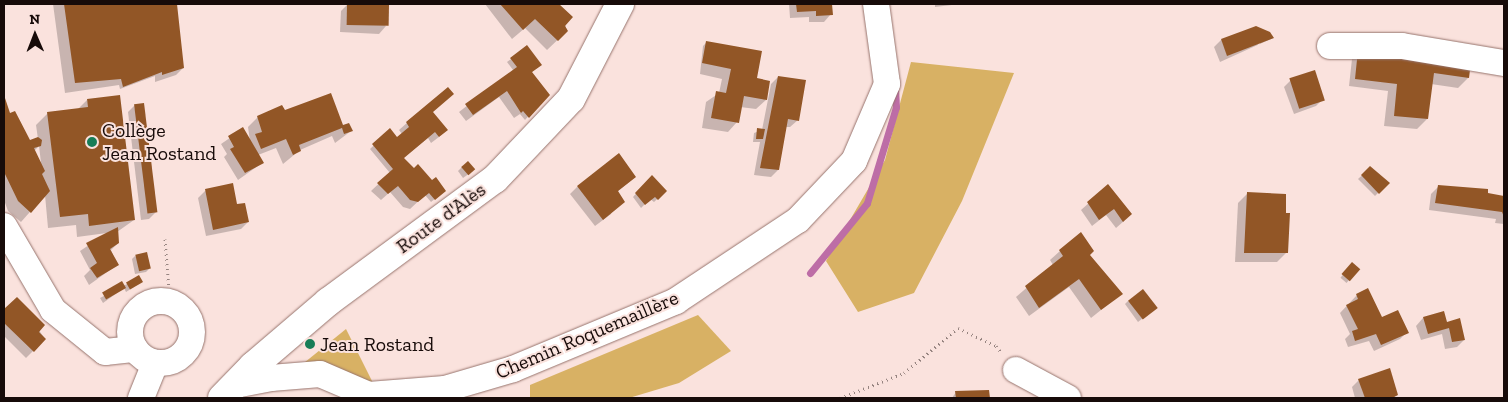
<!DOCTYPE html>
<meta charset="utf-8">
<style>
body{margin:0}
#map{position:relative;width:1508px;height:402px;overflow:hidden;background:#fae2dd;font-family:"Zilla Slab",serif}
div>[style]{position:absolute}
.green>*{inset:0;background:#d8b164}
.shadow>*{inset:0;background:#0003;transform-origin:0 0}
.stream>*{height:7px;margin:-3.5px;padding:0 3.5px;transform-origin:3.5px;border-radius:3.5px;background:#bd6da6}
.building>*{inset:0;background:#925626;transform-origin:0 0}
.path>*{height:3px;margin-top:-1.5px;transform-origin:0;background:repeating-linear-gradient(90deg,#968480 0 1px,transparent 0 5px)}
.roads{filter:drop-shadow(0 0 1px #97746d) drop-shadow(0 0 1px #97746d)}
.street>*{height:26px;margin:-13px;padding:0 13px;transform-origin:13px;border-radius:13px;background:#fff}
.street>.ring{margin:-13px;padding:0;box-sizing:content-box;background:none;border:26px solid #fff;border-radius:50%}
.secondary>*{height:28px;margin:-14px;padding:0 14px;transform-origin:14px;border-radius:14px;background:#fff}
.dots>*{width:14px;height:14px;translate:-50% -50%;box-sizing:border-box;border:2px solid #fae2dd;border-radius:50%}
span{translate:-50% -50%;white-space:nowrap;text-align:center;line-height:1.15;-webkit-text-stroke:4px #fae2dd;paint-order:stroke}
.poi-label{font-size:20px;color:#170b09}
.left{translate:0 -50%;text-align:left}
.street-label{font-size:20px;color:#170b09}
.frame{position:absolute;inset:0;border:5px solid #170b09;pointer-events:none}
.north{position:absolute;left:10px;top:10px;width:50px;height:50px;-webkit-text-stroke:4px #fae2dd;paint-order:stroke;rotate:359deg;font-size:14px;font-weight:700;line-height:20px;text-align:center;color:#170b09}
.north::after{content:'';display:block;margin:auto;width:18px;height:22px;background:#170b09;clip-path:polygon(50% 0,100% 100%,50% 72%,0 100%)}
</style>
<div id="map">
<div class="green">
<div style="clip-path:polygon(911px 62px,1014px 73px,962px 201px,914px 293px,858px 312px,826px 261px,885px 160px)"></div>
<div style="clip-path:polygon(698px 315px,731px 351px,679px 383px,629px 398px,530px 398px,530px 385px)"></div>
<div style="clip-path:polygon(346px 329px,376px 389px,294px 371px)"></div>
</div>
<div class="shadow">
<div style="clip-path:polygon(53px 4px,176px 4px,183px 68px,176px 75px,155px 82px,155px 76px,120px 89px,119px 85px,65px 93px)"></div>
<div style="clip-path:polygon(348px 4px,386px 26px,379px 34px,340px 32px,341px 11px)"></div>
<div style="clip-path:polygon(485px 4px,559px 4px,567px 31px,547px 50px,525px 28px,512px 39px)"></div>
<div style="clip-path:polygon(789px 4px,831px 4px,831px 14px,824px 22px,809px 22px,809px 17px,790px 18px)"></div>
<div style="clip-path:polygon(935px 4px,960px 4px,935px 7px)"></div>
<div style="clip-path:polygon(evenodd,1256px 27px,1269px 33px,1273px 38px,1220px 62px,1214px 47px,1221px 40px,1256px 27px,1251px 29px,1254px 29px,1260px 44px,1258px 45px,1251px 29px)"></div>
<div style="clip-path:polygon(707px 42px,755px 79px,766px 100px,756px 109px,740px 107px,737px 122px,728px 132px,702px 128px,706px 102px,719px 93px,722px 79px,700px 74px,703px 46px)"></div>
<div style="clip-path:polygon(511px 59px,540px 65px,531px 73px,548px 95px,525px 120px,520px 114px,514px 118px,499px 97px,466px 121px,459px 112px,513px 70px,507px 62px)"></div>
<div style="clip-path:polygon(1352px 59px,1470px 63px,1468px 78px,1458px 88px,1431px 84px,1427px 119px,1417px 129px,1384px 126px,1388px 91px,1349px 86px)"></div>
<div style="clip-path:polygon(778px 77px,798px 120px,790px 127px,786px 127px,778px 170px,771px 177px,754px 175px,760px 142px,753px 142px,754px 133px,762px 130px,771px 84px)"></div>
<div style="clip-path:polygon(1291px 80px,1323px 99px,1316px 106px,1294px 114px,1284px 87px)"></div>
<div style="clip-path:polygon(evenodd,4px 98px,9px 115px,29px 141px,38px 139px,36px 125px,48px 113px,77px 110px,87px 100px,134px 220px,117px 232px,118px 243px,111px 250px,117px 265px,89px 285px,84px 276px,90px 270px,80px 251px,107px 233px,77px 237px,76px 225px,48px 228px,45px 195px,21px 222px,8px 211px,4px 200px,4px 98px,39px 146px,41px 163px,34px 151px,39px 146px)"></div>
<div style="clip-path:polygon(135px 105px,156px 212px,149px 219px,141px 220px,128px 112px)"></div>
<div style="clip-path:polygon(284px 111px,351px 131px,335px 143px,332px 136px,300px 150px,283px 164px,276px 148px,258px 155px,262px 163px,238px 180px,224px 157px,227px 154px,221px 144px,243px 129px,250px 141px,248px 127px,258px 117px)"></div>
<div style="clip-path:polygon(431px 112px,439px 137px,431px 143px,428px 138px,402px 159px,441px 194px,431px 202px,425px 195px,410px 209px,403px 207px,390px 192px,381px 200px,371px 191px,390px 173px,370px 149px,390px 130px,391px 141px,402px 134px,399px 130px,418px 113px)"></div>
<div style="clip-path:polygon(462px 167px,470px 173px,463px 178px,458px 171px)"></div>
<div style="clip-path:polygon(1370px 168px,1388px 183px,1375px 196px,1358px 179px)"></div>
<div style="clip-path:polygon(652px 176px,666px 191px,654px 202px,650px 199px,641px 208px,633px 197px)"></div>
<div style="clip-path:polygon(635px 177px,617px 192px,611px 214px,595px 226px,570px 194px,577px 187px)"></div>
<div style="clip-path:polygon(232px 185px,236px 206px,248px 222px,241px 229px,206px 236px,198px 198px,205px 191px)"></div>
<div style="clip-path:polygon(1108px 186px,1124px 221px,1116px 228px,1106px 215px,1092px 226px,1081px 210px)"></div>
<div style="clip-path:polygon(1439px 186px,1504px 199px,1504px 224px,1495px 223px,1496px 219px,1429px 210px,1431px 194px)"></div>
<div style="clip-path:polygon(1248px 193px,1287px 252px,1277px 262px,1235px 262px,1238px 203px)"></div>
<div style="clip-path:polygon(1060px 251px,1089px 255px,1121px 294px,1091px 318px,1069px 287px,1029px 316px,1016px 297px,1053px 265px,1050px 260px)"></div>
<div style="clip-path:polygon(135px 256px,149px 269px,146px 272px,135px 274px,132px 259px)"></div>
<div style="left:1352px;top:264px;width:8px;height:18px;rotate:40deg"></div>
<div style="clip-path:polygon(142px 282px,126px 292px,124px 288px,103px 303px,100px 298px,127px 284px)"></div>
<div style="clip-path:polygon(1357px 295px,1381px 319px,1407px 332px,1400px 339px,1374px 351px,1369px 341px,1348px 347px,1345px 339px,1350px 334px,1340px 313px)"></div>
<div style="clip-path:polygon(17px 298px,45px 339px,26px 358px,4px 336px,4px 311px)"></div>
<div style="clip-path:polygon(1128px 301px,1152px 311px,1138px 322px,1125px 304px)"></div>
<div style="clip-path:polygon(1443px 312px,1446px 323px,1464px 340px,1457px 347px,1445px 349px,1442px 334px,1421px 340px,1416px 326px,1423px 318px)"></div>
<div style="clip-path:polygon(1359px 380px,1397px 395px,1393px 398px,1355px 398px,1352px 387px)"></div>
<div style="clip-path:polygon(988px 391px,988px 398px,952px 398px,956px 392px)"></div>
</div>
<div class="stream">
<div style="left:810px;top:273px;width:90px;rotate:-50.8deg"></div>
<div style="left:867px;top:203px;width:100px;rotate:-73.2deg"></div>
<div style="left:896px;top:107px;width:18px;rotate:-93deg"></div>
</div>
<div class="building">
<div style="clip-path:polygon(64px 4px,177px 4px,184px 68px,162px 75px,162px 72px,123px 87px,121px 79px,75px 83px)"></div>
<div style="left:347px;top:4px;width:42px;height:21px;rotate:1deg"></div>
<div style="clip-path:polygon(500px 4px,559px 4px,573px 17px,565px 26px,568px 31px,558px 41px,535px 19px,523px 30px)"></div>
<div style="clip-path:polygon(796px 4px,832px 4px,833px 15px,816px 16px,816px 11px,797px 12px)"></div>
<div style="clip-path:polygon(1256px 26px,1270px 32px,1274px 38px,1227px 56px,1221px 39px)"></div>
<div style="clip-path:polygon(706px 41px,762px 51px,757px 78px,770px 81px,767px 100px,744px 96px,739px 123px,711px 118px,716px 91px,726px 93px,731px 69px,702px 63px)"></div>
<div style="clip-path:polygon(527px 45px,542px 65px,532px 72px,550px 95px,529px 118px,523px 111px,521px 113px,507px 91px,473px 115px,465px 104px,517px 67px,510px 58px)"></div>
<div style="clip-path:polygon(1358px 50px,1471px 62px,1469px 78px,1434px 73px,1428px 119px,1394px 116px,1397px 84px,1355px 79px)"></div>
<div style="left:1315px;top:70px;width:32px;height:27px;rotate:72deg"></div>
<div style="clip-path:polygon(778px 76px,806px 80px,799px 121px,788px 119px,779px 170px,760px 168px)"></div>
<div style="clip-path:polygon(448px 87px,454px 94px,433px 112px,448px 130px,439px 137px,435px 132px,404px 158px,414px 168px,418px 164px,432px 180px,436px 177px,446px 191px,435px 200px,429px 193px,418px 202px,410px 200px,398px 186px,388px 194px,377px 183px,393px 169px,372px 144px,390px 128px,397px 137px,409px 127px,406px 122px)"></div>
<div style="clip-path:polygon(331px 93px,343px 125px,349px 123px,353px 131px,344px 134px,342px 128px,299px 145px,301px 151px,293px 155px,286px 139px,261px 149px,255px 134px,262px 132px,257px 116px,282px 105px,285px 110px)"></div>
<div style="clip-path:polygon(4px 95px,10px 113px,15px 111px,30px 140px,38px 137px,42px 140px,41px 146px,34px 148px,45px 171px,42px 174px,50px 191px,31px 213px,18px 201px,4px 172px)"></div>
<div style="clip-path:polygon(120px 95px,135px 220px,89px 226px,88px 214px,60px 217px,47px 112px,88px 107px,87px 99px)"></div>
<div style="left:144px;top:103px;width:110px;height:10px;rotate:83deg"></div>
<div style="clip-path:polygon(243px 127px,264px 163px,245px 173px,230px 149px,234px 147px,228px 136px)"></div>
<div style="clip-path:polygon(757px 128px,765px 129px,763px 139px,756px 139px)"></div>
<div style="clip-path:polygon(619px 153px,636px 177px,618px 191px,625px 202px,603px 220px,577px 186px)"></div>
<div style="left:468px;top:161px;width:11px;height:9px;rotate:49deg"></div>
<div style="clip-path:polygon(1370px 166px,1390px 183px,1379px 194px,1361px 175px)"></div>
<div style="clip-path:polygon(652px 175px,667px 191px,658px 200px,655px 197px,645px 205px,635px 193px)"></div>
<div style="clip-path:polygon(233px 183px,237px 204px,245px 203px,249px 222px,213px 230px,205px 189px)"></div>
<div style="clip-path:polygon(1108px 184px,1132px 214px,1123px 222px,1114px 209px,1099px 220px,1087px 202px)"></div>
<div style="clip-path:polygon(1438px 185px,1488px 189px,1488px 193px,1504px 196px,1504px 217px,1502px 212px,1435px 203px)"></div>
<div style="clip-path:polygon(1247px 192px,1286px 194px,1286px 213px,1290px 213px,1288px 253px,1244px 253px)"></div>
<div style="clip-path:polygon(118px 227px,119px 243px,110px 249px,119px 265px,97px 278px,90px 268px,97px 263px,86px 243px)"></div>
<div style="clip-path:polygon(1081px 232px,1094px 251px,1090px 255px,1123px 294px,1101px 310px,1079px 279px,1039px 308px,1025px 286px,1063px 256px,1059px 250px)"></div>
<div style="left:147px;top:252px;width:17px;height:12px;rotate:77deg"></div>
<div style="left:1352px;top:262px;width:11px;height:16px;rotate:41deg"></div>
<div style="left:139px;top:275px;width:8px;height:15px;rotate:60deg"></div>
<div style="left:122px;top:281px;width:8px;height:23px;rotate:60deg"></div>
<div style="clip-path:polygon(1368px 288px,1382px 317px,1398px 310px,1409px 333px,1381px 345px,1376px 334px,1355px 341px,1352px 331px,1358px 329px,1346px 305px,1358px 299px,1356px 294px)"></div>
<div style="left:1143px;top:289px;width:24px;height:19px;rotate:52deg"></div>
<div style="clip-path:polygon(17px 297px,45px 325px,39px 332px,46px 339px,34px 352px,4px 323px,4px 309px)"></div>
<div style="clip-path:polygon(1444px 311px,1447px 322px,1460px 318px,1465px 340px,1452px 342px,1449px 328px,1428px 334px,1423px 317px)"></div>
<div style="clip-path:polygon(1390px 368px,1398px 395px,1392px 398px,1365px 398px,1358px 379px)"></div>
<div style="clip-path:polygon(989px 390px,990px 398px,956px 398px,955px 391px)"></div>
</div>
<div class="path">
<div style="left:165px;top:239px;width:63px;rotate:85.5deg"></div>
<div style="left:840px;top:398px;width:69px;rotate:-21.3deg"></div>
<div style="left:904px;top:373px;width:70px;rotate:-39.8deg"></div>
<div style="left:958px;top:328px;width:42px;rotate:25.3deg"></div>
<div style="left:996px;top:346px;width:8px;rotate:50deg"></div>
</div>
<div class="roads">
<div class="street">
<div style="left:1330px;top:46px;width:72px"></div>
<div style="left:1402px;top:46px;width:103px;rotate:9.5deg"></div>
<div style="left:4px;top:226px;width:97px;rotate:59.7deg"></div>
<div style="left:53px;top:310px;width:67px;rotate:38.9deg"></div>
<div style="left:105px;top:352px;width:30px;rotate:-6deg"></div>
<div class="ring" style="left:130px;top:301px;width:36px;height:36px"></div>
<div style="left:1016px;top:370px;width:59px;rotate:28.3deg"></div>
<div style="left:235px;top:385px;width:37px;rotate:-11deg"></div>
<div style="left:271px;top:378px;width:49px;rotate:-4.7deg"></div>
<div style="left:320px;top:374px;width:53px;rotate:23.2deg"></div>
<div style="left:369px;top:395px;width:76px;rotate:-4.5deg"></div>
<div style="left:445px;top:389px;width:71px;rotate:-16.4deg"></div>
<div style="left:513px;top:369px;width:177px;rotate:-22.6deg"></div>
<div style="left:676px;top:301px;width:146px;rotate:-33.6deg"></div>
<div style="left:798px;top:220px;width:81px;rotate:-46.5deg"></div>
<div style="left:854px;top:161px;width:84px;rotate:-66.8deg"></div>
<div style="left:887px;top:84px;width:81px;rotate:-97.8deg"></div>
<div style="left:141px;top:398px;width:38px;rotate:-68deg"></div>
</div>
<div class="secondary">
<div style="left:222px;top:398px;width:45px;rotate:-45.9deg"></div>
<div style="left:253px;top:366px;width:99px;rotate:-40.5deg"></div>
<div style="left:328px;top:302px;width:207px;rotate:-36.4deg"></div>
<div style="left:495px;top:179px;width:110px;rotate:-46.5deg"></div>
<div style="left:571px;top:99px;width:107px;rotate:-62.7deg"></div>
</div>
</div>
<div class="dots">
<div style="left:92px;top:142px;background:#177d57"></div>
<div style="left:310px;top:344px;background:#177d57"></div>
</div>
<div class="poi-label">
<span class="left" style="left:102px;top:142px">Collège<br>Jean Rostand</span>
<span class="left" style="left:320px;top:344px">Jean Rostand</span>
</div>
<div class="street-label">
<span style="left:441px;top:218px;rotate:-36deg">Route d'Alès</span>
<span style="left:587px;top:335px;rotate:-23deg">Chemin Roquemaillère</span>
</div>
<div class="frame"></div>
<div class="north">N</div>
</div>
